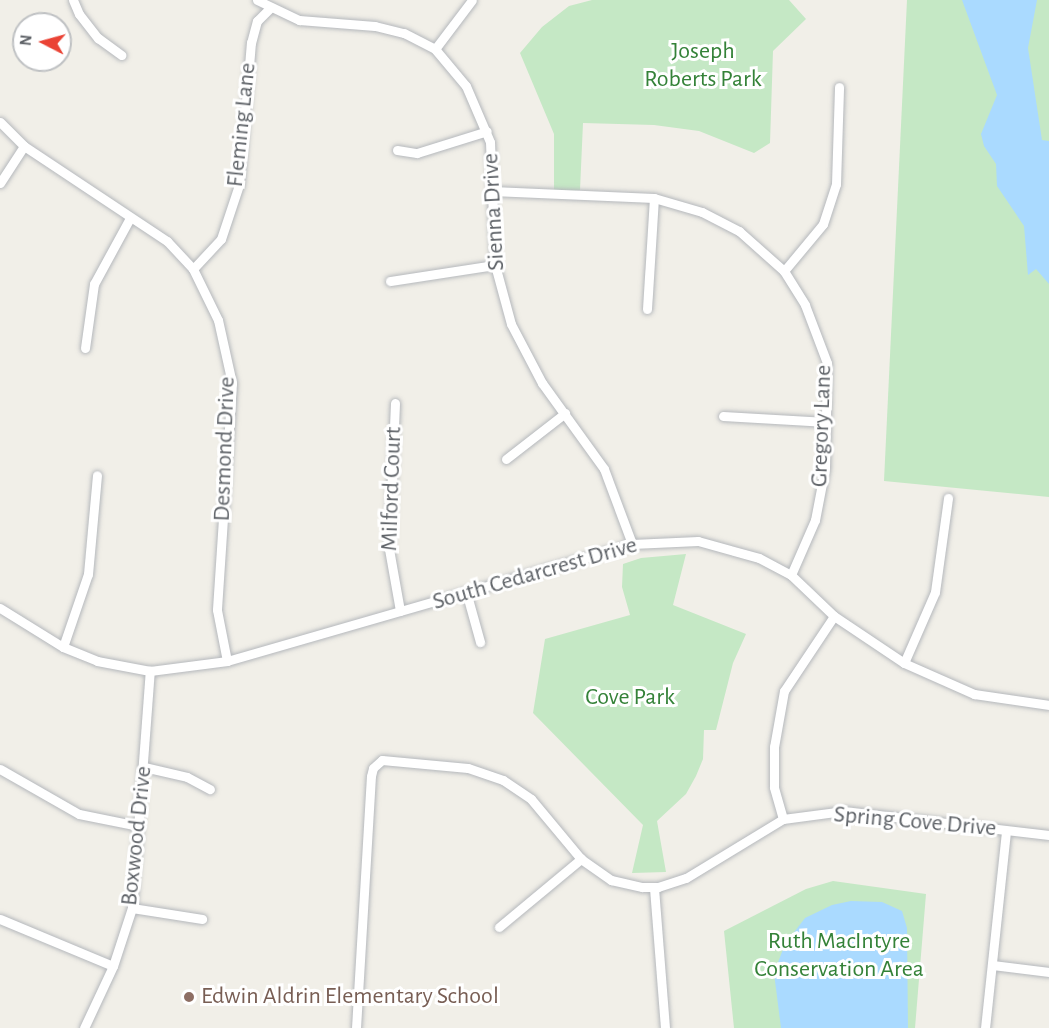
<!DOCTYPE html>
<style>
body{margin:0}
#map{position:relative;width:1049px;height:1028px;overflow:hidden;background:#f1efe8;font-family:"Alegreya Sans",sans-serif}
div>[style]{position:absolute}
.green>*{inset:0;background:#c5e8c5}
.water>*{inset:0;background:#aadaff}
.roads{filter:drop-shadow(0 0 2px #b5b8bc) drop-shadow(0 0 2px #b5b8bc)}
.street>*{height:9px;margin:-4.5px;padding:0 4.5px;transform-origin:4.5px;border-radius:4.5px;background:#fff}
.dots>*{width:16px;height:16px;translate:-50% -50%;box-sizing:border-box;border:3px solid #fff;border-radius:50%}
span{translate:-50% -50%;white-space:nowrap;text-align:center;line-height:1.15;-webkit-text-stroke:6px #fff;paint-order:stroke}
.park-label{font-size:24px;color:#348238}
.street-label{font-size:24px;color:#5f6368}
.education-label{font-size:24px;color:#785e54}
.left{translate:0 -50%;text-align:left}
.north{position:absolute;left:12px;top:12px;width:60px;height:60px;box-sizing:border-box;background:#fff;border:2px solid #bfc1c3;border-radius:50%;rotate:276deg;font-size:16px;font-weight:700;line-height:24px;text-align:center;color:#5f6368}
.north::after{content:'';display:block;margin:auto;width:21px;height:27px;background:#ea4335;clip-path:polygon(50% 0,100% 100%,50% 72%,0 100%)}
</style>
<div id="map">
<div class="green">
<div style="clip-path:polygon(592px 0,789px 0,806px 19px,773px 51px,770px 143px,754px 153px,699px 131px,654px 125px,583px 123px,580px 190px,554px 194px,554px 134px,520px 53px,542px 27px,569px 6px)"></div>
<div style="clip-path:polygon(907px 0,1049px 0,1049px 497px,884px 481px)"></div>
<div style="clip-path:polygon(686px 554px,673px 605px,746px 634px,733px 663px,716px 730px,704px 730px,703px 759px,696px 776px,686px 794px,657px 821px,666px 872px,632px 873px,643px 825px,533px 713px,545px 639px,630px 615px,622px 587px,623px 564px,641px 558px)"></div>
<div style="clip-path:polygon(833px 881px,926px 894px,915px 1028px,734px 1028px,724px 931px,806px 889px)"></div>
</div>
<div class="water">
<div style="clip-path:polygon(962px 0,1037px 0,1028px 48px,1042px 140px,1049px 141px,1049px 284px,1036px 269px,1028px 275px,1024px 226px,997px 186px,996px 164px,984px 146px,981px 134px,997px 95px)"></div>
<div style="clip-path:polygon(851px 901px,882px 902px,902px 911px,907px 928px,908px 1028px,781px 1028px,774px 973px,785px 944px,805px 918px,832px 905px)"></div>
</div>
<div class="roads">
<div class="street">
<div style="left:73px;top:0;width:15px;rotate:67deg"></div>
<div style="left:79px;top:14px;width:31px;rotate:52deg"></div>
<div style="left:98px;top:38px;width:29px;rotate:36deg"></div>
<div style="left:257px;top:0;width:47px;rotate:25.5deg"></div>
<div style="left:299px;top:20px;width:76px;rotate:4.5deg"></div>
<div style="left:375px;top:26px;width:30px;rotate:14deg"></div>
<div style="left:404px;top:33px;width:35px;rotate:27deg"></div>
<div style="left:435px;top:49px;width:48px;rotate:50deg"></div>
<div style="left:466px;top:86px;width:61px;rotate:66.8deg"></div>
<div style="left:490px;top:142px;width:123px;rotate:87.7deg"></div>
<div style="left:495px;top:265px;width:61px;rotate:74.8deg"></div>
<div style="left:511px;top:324px;width:67px;rotate:62.3deg"></div>
<div style="left:542px;top:383px;width:106px;rotate:54.2deg"></div>
<div style="left:604px;top:469px;width:80px;rotate:69.5deg"></div>
<div style="left:435px;top:49px;width:61px;rotate:-52.9deg"></div>
<div style="left:0;top:122px;width:34px;rotate:45deg"></div>
<div style="left:24px;top:146px;width:172px;rotate:33.6deg"></div>
<div style="left:167px;top:241px;width:38px;rotate:47deg"></div>
<div style="left:193px;top:269px;width:57px;rotate:63.9deg"></div>
<div style="left:218px;top:320px;width:65px;rotate:77.5deg"></div>
<div style="left:232px;top:383px;width:227px;rotate:93.8deg"></div>
<div style="left:217px;top:610px;width:52px;rotate:78.9deg"></div>
<div style="left:397px;top:150px;width:20px;rotate:9deg"></div>
<div style="left:417px;top:153px;width:73px;rotate:-17.4deg"></div>
<div style="left:0;top:183px;width:44px;rotate:-57deg"></div>
<div style="left:492px;top:191px;width:162px;rotate:2.5deg"></div>
<div style="left:654px;top:198px;width:50px;rotate:16.3deg"></div>
<div style="left:702px;top:212px;width:42px;rotate:27.2deg"></div>
<div style="left:739px;top:231px;width:60px;rotate:41.6deg"></div>
<div style="left:784px;top:271px;width:40px;rotate:58deg"></div>
<div style="left:805px;top:305px;width:62px;rotate:69.2deg"></div>
<div style="left:827px;top:363px;width:105px;rotate:91.1deg"></div>
<div style="left:825px;top:468px;width:53px;rotate:100.9deg"></div>
<div style="left:815px;top:520px;width:60px;rotate:113.6deg"></div>
<div style="left:193px;top:269px;width:41px;rotate:-47deg"></div>
<div style="left:221px;top:239px;width:57px;rotate:-71.6deg"></div>
<div style="left:239px;top:185px;width:143px;rotate:-85.2deg"></div>
<div style="left:251px;top:43px;width:23px;rotate:-75deg"></div>
<div style="left:257px;top:21px;width:17px;rotate:-45deg"></div>
<div style="left:784px;top:271px;width:61px;rotate:-50.3deg"></div>
<div style="left:823px;top:224px;width:42px;rotate:-72deg"></div>
<div style="left:836px;top:184px;width:97px;rotate:-88.2deg"></div>
<div style="left:390px;top:281px;width:106px;rotate:-8.7deg"></div>
<div style="left:647px;top:309px;width:111px;rotate:-86.4deg"></div>
<div style="left:85px;top:348px;width:65px;rotate:-82deg"></div>
<div style="left:94px;top:284px;width:75px;rotate:-61.4deg"></div>
<div style="left:395px;top:403px;width:146px;rotate:92.4deg"></div>
<div style="left:389px;top:549px;width:63px;rotate:79.9deg"></div>
<div style="left:723px;top:416px;width:104px;rotate:3.3deg"></div>
<div style="left:506px;top:459px;width:75px;rotate:-37.9deg"></div>
<div style="left:467px;top:595px;width:49px;rotate:74.5deg"></div>
<div style="left:0;top:608px;width:74px;rotate:31.8deg"></div>
<div style="left:63px;top:647px;width:37px;rotate:22deg"></div>
<div style="left:97px;top:661px;width:54px;rotate:10.7deg"></div>
<div style="left:150px;top:671px;width:78px;rotate:-7.4deg"></div>
<div style="left:227px;top:661px;width:422px;rotate:-16.1deg"></div>
<div style="left:632px;top:544px;width:66px;rotate:-2.6deg"></div>
<div style="left:698px;top:541px;width:63px;rotate:15.6deg"></div>
<div style="left:759px;top:558px;width:36px;rotate:28deg"></div>
<div style="left:791px;top:575px;width:59px;rotate:43.6deg"></div>
<div style="left:834px;top:616px;width:84px;rotate:33.9deg"></div>
<div style="left:904px;top:663px;width:77px;rotate:23.9deg"></div>
<div style="left:974px;top:694px;width:76px;rotate:8.3deg"></div>
<div style="left:63px;top:647px;width:77px;rotate:-71.1deg"></div>
<div style="left:88px;top:574px;width:99px;rotate:-84.8deg"></div>
<div style="left:904px;top:663px;width:77px;rotate:-66.4deg"></div>
<div style="left:935px;top:592px;width:95px;rotate:-82.1deg"></div>
<div style="left:144px;top:767px;width:44px;rotate:13.1deg"></div>
<div style="left:187px;top:777px;width:26px;rotate:28deg"></div>
<div style="left:0;top:769px;width:91px;rotate:29.7deg"></div>
<div style="left:79px;top:814px;width:60px;rotate:11.5deg"></div>
<div style="left:783px;top:819px;width:33px;rotate:-106deg"></div>
<div style="left:774px;top:787px;width:40px;rotate:-90deg"></div>
<div style="left:774px;top:747px;width:57px;rotate:-79.9deg"></div>
<div style="left:784px;top:691px;width:90px;rotate:-56.3deg"></div>
<div style="left:654px;top:888px;width:140px;rotate:85.5deg"></div>
<div style="left:132px;top:908px;width:71px;rotate:8.9deg"></div>
<div style="left:0;top:919px;width:122px;rotate:22.6deg"></div>
<div style="left:499px;top:927px;width:107px;rotate:-39.7deg"></div>
<div style="left:993px;top:965px;width:56px;rotate:7.1deg"></div>
<div style="left:84px;top:1028px;width:68px;rotate:-64.9deg"></div>
<div style="left:113px;top:966px;width:61px;rotate:-71.9deg"></div>
<div style="left:132px;top:908px;width:238px;rotate:-85.7deg"></div>
<div style="left:356px;top:1028px;width:252px;rotate:-86.6deg"></div>
<div style="left:371px;top:776px;width:8px;rotate:-76deg"></div>
<div style="left:373px;top:768px;width:12px;rotate:-42deg"></div>
<div style="left:382px;top:760px;width:86px;rotate:5.3deg"></div>
<div style="left:468px;top:768px;width:37px;rotate:19deg"></div>
<div style="left:503px;top:780px;width:34px;rotate:34deg"></div>
<div style="left:531px;top:799px;width:78px;rotate:50.2deg"></div>
<div style="left:581px;top:859px;width:37px;rotate:35deg"></div>
<div style="left:611px;top:880px;width:32px;rotate:13deg"></div>
<div style="left:642px;top:887px;width:16px"></div>
<div style="left:658px;top:887px;width:29px;rotate:-18deg"></div>
<div style="left:686px;top:878px;width:114px;rotate:-31.3deg"></div>
<div style="left:783px;top:819px;width:62px;rotate:-7.5deg"></div>
<div style="left:844px;top:811px;width:206px;rotate:6.7deg"></div>
<div style="left:985px;top:1028px;width:198px;rotate:-83.9deg"></div>
</div>
</div>
<div class="dots">
<div style="left:189px;top:997px;background:#8d6e63"></div>
</div>
<div class="park-label">
<span style="left:703px;top:66px">Joseph<br>Roberts Park</span>
<span style="left:630px;top:698px">Cove Park</span>
<span style="left:839px;top:956px">Ruth MacIntyre<br>Conservation Area</span>
</div>
<div class="street-label">
<span style="left:242px;top:125px;rotate:-84deg">Fleming Lane</span>
<span style="left:494px;top:212px;rotate:-93deg">Sienna Drive</span>
<span style="left:822px;top:426px;rotate:-88deg">Gregory Lane</span>
<span style="left:225px;top:449px;rotate:-88deg">Desmond Drive</span>
<span style="left:392px;top:489px;rotate:-88deg">Milford Court</span>
<span style="left:535px;top:574px;rotate:-16deg">South Cedarcrest Drive</span>
<span style="left:915px;top:822px;rotate:5deg">Spring Cove Drive</span>
<span style="left:137px;top:836px;rotate:-84deg">Boxwood Drive</span>
</div>
<div class="education-label">
<span class="left" style="left:201px;top:997px">Edwin Aldrin Elementary School</span>
</div>
<div class="north">N</div>
</div>
